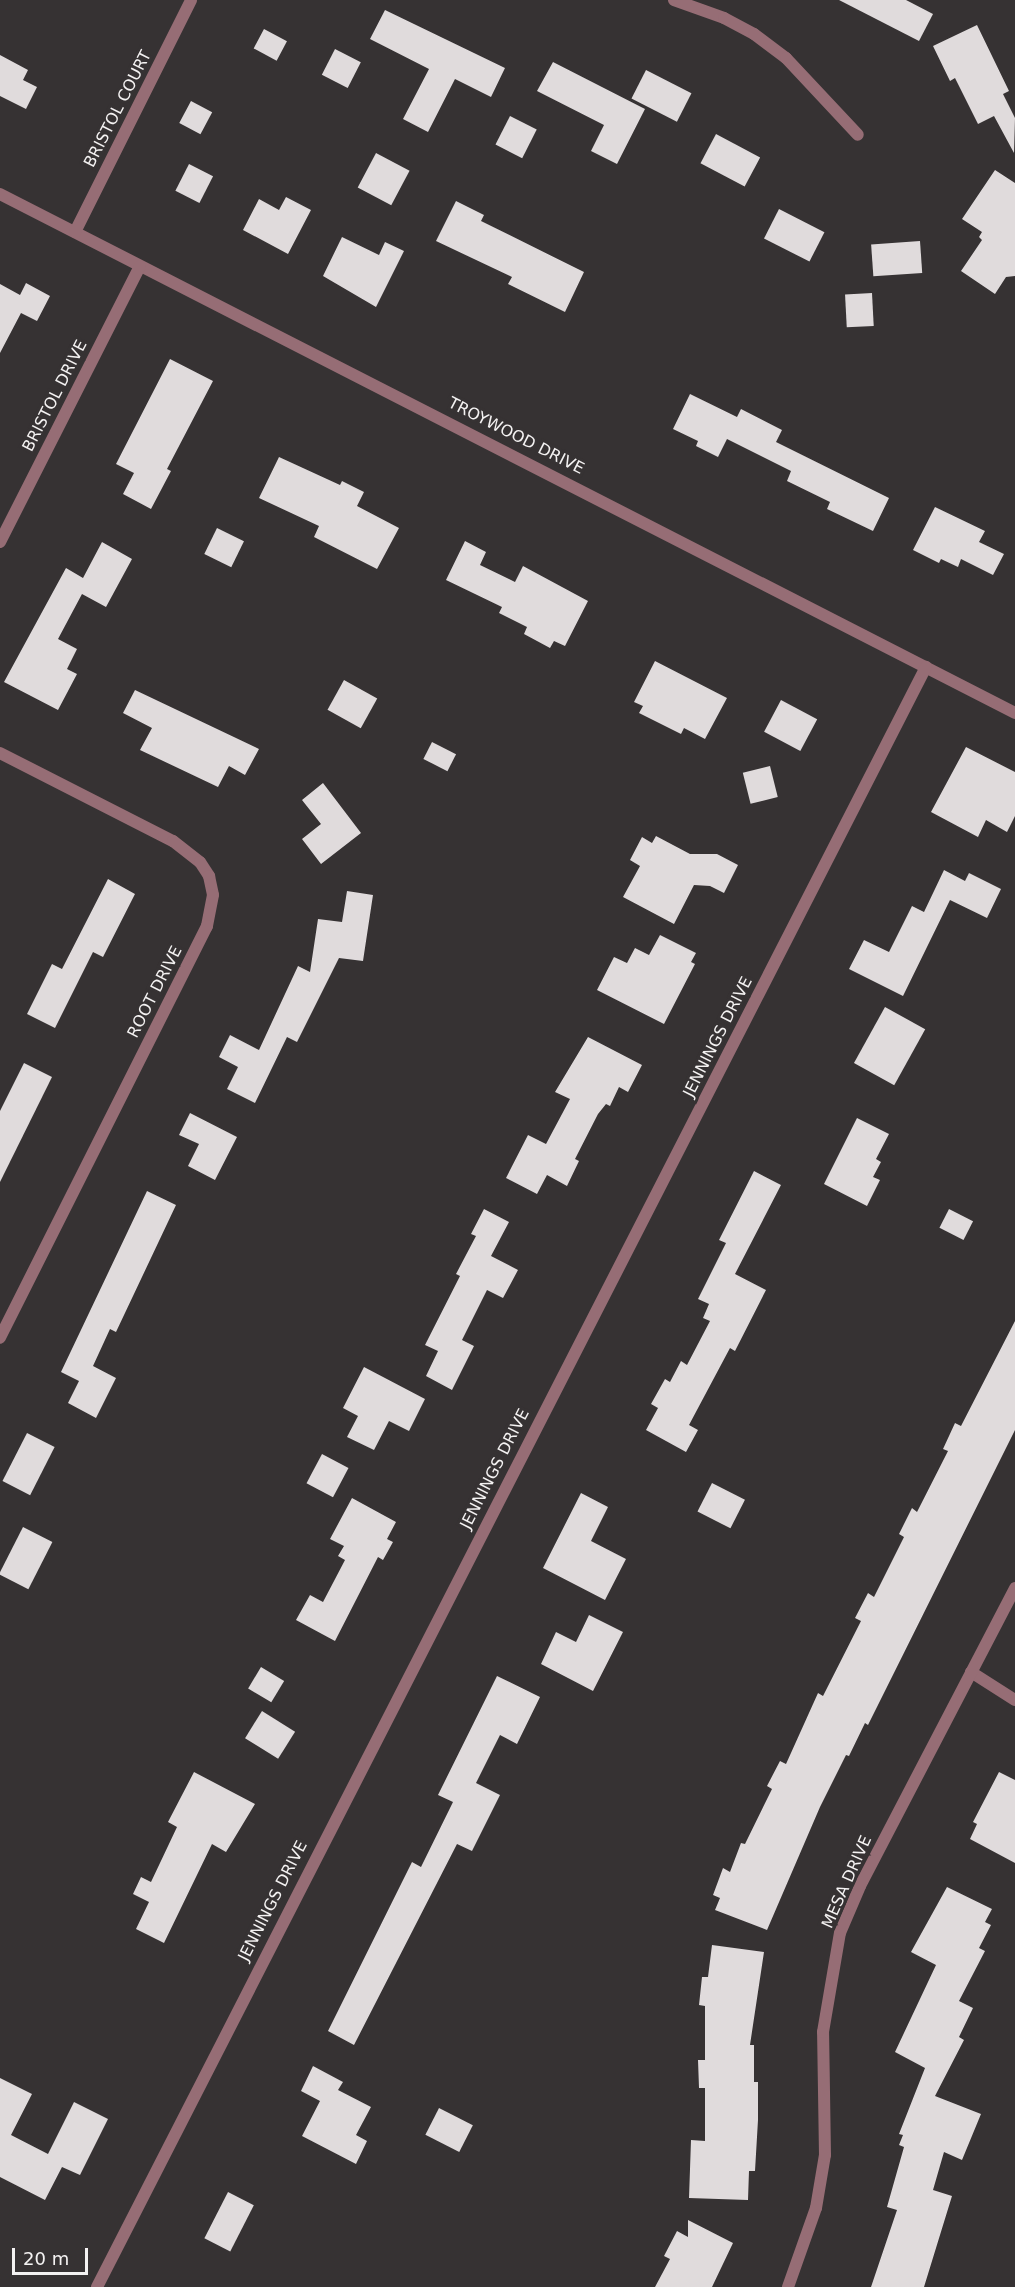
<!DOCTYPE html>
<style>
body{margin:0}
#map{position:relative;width:1015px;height:2287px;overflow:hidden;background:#363233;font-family:"DejaVu Sans",sans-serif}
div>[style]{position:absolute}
.building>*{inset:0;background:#e0dbdc;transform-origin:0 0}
.minor>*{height:12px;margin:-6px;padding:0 6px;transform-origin:6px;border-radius:6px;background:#966d75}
span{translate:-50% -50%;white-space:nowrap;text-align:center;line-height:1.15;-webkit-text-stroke:6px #363233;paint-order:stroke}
.street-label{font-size:16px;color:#f4f2f2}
.scale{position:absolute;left:12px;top:2248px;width:76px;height:27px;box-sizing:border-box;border:3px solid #f4f2f2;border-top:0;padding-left:8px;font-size:18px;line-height:21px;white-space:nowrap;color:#f4f2f2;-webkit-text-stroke:4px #363233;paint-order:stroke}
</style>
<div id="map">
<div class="building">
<div style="clip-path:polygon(839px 0,906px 0,933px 14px,919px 41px)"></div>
<div style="clip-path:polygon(385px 10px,505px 68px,491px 97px,455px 79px,428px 132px,403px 119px,429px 69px,370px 39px)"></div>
<div style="clip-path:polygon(977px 25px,1009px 91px,1003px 94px,1015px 118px,1014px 153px,994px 116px,978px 124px,955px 78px,950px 81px,933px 46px)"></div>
<div style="left:264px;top:29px;width:26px;height:22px;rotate:28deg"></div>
<div style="left:335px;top:49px;width:29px;height:29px;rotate:27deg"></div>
<div style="clip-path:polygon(0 55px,28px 70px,23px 80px,37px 87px,26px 109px,0 96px)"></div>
<div style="clip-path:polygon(553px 62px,645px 109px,617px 164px,591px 151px,604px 125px,537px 91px)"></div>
<div style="left:646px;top:70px;width:51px;height:32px;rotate:27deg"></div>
<div style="left:191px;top:101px;width:24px;height:25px;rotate:28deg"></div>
<div style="left:510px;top:116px;width:30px;height:32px;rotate:27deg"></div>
<div style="left:716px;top:134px;width:50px;height:33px;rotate:28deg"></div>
<div style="left:376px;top:153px;width:38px;height:39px;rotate:28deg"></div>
<div style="left:189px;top:164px;width:27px;height:30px;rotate:27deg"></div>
<div style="clip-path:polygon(995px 170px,1015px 183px,1015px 276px,1006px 277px,995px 294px,961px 271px,982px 240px,979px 237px,982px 232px,962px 219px)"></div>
<div style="clip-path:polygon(286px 197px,311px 210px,288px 254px,243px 230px,259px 199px,279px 210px)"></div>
<div style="clip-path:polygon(456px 201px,484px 215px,481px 221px,584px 272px,565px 312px,508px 284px,512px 277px,436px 241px)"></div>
<div style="left:779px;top:209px;width:51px;height:33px;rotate:27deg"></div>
<div style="clip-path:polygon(342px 237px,379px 255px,385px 242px,404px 251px,376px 307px,323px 276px)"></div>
<div style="left:920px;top:241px;width:32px;height:49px;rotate:86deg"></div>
<div style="clip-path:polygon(26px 283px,50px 296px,37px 321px,21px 313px,0 353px,0 284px,20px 295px)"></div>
<div style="left:872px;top:293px;width:33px;height:27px;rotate:87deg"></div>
<div style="clip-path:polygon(170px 359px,213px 381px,167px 469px,171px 471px,151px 509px,123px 494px,134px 473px,116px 464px)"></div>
<div style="clip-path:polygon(690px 394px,737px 417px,741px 409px,782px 430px,776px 442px,889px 498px,873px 531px,827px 509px,830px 502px,787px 481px,791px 471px,727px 439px,718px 457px,696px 446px,698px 441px,673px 429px)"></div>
<div style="clip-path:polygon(279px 457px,340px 485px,342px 481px,364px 492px,357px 506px,399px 528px,377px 569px,314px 537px,319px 526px,259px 498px)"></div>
<div style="clip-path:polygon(935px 507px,985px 531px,979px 542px,1004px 554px,993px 575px,961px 559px,958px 567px,941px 559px,939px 563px,913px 550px)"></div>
<div style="left:217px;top:528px;width:30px;height:29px;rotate:26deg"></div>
<div style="clip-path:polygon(465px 541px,486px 552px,480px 565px,515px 582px,523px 566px,588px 601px,565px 646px,554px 641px,550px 648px,524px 634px,527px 627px,499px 613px,502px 607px,446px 580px)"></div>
<div style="clip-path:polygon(102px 542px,132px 559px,106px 607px,82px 594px,58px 639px,77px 649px,67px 669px,77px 674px,58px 710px,4px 682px,66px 568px,83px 578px)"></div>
<div style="clip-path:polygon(655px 661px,727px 698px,705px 739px,684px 728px,681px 734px,639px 713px,643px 706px,634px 702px)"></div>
<div style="left:344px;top:680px;width:38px;height:34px;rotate:29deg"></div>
<div style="clip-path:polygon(135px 690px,259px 749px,245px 775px,229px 766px,218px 787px,140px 750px,152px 728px,123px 713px)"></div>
<div style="left:781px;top:700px;width:41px;height:36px;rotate:28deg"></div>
<div style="left:432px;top:742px;width:27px;height:19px;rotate:27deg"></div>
<div style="clip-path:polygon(966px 747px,1015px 772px,1015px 816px,1007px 832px,986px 820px,978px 837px,931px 812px)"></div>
<div style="left:770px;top:766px;width:32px;height:28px;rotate:76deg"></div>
<div style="clip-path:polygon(323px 783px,361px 833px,321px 864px,302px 839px,321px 824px,302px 800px)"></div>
<div style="clip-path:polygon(656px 836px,690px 854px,717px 854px,738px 865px,724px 893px,710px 886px,694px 885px,674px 924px,623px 897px,640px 866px,630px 860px,642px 837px,652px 843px)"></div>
<div style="clip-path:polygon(944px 870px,965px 881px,969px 873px,1001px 889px,987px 918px,950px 900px,903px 996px,849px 969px,864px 940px,889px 952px,912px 906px,924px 912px)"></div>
<div style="clip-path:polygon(108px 879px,135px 894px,103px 957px,93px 952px,55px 1028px,27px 1014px,52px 964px,62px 969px)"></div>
<div style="clip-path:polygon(347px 891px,373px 895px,363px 961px,339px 958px,297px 1042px,287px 1037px,255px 1103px,227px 1089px,238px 1067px,219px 1057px,230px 1035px,259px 1050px,298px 966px,310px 972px,318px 919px,342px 922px)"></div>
<div style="clip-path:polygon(660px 935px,696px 953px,691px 962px,695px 964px,664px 1024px,597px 990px,614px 957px,627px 963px,635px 948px,649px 955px)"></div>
<div style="left:885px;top:1007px;width:46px;height:64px;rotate:29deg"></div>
<div style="clip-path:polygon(588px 1037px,642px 1065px,628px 1092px,619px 1087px,610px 1106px,606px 1104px,598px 1114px,575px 1159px,579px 1161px,567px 1186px,547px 1175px,537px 1194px,506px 1178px,528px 1135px,546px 1144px,570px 1099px,555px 1092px)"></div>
<div style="clip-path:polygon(24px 1063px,52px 1077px,0 1182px,0 1111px)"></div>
<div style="clip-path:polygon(190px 1113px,237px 1137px,215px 1180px,188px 1166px,199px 1144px,179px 1135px)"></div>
<div style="clip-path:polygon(857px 1118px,889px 1134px,876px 1159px,881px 1162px,873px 1177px,880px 1180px,867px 1206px,824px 1184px)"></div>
<div style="clip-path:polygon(754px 1171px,781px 1185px,735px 1274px,766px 1290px,735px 1351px,730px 1348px,689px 1425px,698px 1430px,686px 1452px,646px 1430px,658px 1408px,651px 1404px,665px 1379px,670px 1382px,681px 1361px,687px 1365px,710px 1321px,703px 1318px,709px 1304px,698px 1299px,726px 1243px,719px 1240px)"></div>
<div style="clip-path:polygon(147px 1191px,176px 1205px,116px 1332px,110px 1329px,93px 1366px,116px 1378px,96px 1418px,68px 1403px,79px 1381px,61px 1372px)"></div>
<div style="clip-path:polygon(484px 1209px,509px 1222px,491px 1256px,518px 1270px,503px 1298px,487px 1290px,462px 1340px,474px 1346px,452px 1390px,426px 1376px,438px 1351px,425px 1345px,460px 1276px,456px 1274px,476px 1236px,471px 1234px)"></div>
<div style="left:949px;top:1209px;width:27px;height:21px;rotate:27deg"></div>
<div style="clip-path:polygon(1015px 1321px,1015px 1430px,868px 1725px,865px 1723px,849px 1756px,846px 1755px,820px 1807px,767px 1930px,715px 1910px,720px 1898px,713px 1895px,723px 1868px,730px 1872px,741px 1843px,745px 1844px,772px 1789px,767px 1786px,780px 1761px,786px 1764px,818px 1693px,823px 1696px,861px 1621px,855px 1618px,868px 1593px,874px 1597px,904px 1537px,899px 1534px,912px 1508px,917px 1512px,948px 1451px,943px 1449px,955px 1423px,961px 1426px)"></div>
<div style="clip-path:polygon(364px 1367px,425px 1399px,409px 1431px,389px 1421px,374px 1450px,347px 1437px,358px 1416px,343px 1408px)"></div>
<div style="left:27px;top:1433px;width:31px;height:54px;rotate:27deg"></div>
<div style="left:322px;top:1454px;width:30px;height:33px;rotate:28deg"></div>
<div style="left:712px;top:1483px;width:37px;height:32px;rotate:27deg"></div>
<div style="clip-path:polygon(581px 1493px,608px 1507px,591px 1541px,626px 1559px,605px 1600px,543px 1568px)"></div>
<div style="clip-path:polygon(352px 1498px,396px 1522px,387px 1539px,393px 1542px,383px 1560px,378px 1557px,335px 1641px,296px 1620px,310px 1595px,323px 1602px,345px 1560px,338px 1556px,344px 1546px,330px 1539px)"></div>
<div style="left:23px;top:1527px;width:33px;height:53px;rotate:27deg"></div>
<div style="clip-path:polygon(589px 1615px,623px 1632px,593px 1691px,541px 1664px,556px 1632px,576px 1642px)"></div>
<div style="left:261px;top:1667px;width:27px;height:25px;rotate:31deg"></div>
<div style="clip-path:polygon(497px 1676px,540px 1697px,517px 1744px,500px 1735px,476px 1783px,500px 1795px,472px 1851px,457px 1844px,354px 2045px,328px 2031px,412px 1862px,421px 1867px,453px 1802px,438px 1795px)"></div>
<div style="left:262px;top:1711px;width:39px;height:32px;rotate:32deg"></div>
<div style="clip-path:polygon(194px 1772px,255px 1804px,226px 1852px,212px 1844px,164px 1943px,136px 1929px,149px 1902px,133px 1894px,141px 1877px,151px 1882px,177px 1827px,168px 1822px)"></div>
<div style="clip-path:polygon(999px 1772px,1015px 1780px,1015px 1863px,970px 1839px,977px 1824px,973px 1822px)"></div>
<div style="clip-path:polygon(947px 1887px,992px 1909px,985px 1922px,991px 1925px,979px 1948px,985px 1951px,959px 2001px,973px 2008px,959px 2037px,964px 2040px,935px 2096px,981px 2114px,962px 2160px,944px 2152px,933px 2190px,952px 2196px,924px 2287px,871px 2287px,897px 2210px,887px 2207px,904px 2147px,899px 2145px,903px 2135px,899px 2134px,925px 2068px,895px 2052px,936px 1965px,911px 1952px)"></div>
<div style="clip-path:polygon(712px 1945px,764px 1952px,750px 2045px,754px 2045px,754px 2082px,758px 2082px,758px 2120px,755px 2171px,749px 2171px,748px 2200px,689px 2198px,691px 2140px,705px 2141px,705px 2088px,699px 2088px,698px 2060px,705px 2060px,705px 2006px,699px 2005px,702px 1977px,708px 1977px)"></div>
<div style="clip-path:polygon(313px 2066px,343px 2082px,338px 2090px,371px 2107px,356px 2135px,367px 2141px,356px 2164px,302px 2136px,320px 2101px,301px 2091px)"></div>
<div style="clip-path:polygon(0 2078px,32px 2094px,11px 2135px,48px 2154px,74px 2102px,108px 2119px,80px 2175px,62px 2167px,45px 2200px,0 2177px)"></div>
<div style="left:439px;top:2108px;width:38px;height:30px;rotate:27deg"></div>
<div style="left:228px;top:2192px;width:29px;height:52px;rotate:27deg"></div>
<div style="clip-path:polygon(688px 2220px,733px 2243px,712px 2287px,655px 2287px,670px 2259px,664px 2256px,677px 2231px,688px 2237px)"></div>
</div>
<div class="minor">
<div style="left:674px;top:0;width:53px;rotate:19.8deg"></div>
<div style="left:724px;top:18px;width:34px;rotate:28deg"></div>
<div style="left:754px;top:34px;width:40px;rotate:37deg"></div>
<div style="left:786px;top:58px;width:105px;rotate:46.9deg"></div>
<div style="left:0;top:194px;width:1140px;rotate:27.08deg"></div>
<div style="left:75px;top:232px;width:259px;rotate:-63.4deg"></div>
<div style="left:0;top:542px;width:309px;rotate:-63.1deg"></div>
<div style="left:0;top:753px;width:194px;rotate:27deg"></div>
<div style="left:173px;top:841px;width:34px;rotate:38deg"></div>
<div style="left:200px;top:862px;width:17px;rotate:57deg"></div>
<div style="left:209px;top:876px;width:19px;rotate:78deg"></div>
<div style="left:213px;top:895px;width:32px;rotate:101deg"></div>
<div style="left:207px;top:926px;width:461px;rotate:116.7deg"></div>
<div style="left:971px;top:1672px;width:52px;rotate:32.5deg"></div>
<div style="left:97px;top:2287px;width:1820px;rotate:-62.9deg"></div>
<div style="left:788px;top:2287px;width:84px;rotate:-70.5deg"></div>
<div style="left:816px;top:2208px;width:54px;rotate:-80.4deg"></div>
<div style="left:825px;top:2155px;width:123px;rotate:-90.9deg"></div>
<div style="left:823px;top:2032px;width:100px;rotate:-80.3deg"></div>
<div style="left:840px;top:1933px;width:51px;rotate:-66.9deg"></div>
<div style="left:860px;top:1886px;width:336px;rotate:-62.5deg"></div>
</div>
<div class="street-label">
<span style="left:118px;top:109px;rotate:-63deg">BRISTOL COURT</span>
<span style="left:55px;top:396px;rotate:-63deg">BRISTOL DRIVE</span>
<span style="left:516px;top:436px;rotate:27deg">TROYWOOD DRIVE</span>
<span style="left:155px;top:992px;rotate:-63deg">ROOT DRIVE</span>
<span style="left:718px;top:1037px;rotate:-63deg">JENNINGS DRIVE</span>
<span style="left:495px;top:1469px;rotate:-63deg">JENNINGS DRIVE</span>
<span style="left:847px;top:1882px;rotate:-66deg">MESA DRIVE</span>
<span style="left:273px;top:1901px;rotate:-63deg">JENNINGS DRIVE</span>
</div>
<div class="scale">20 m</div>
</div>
